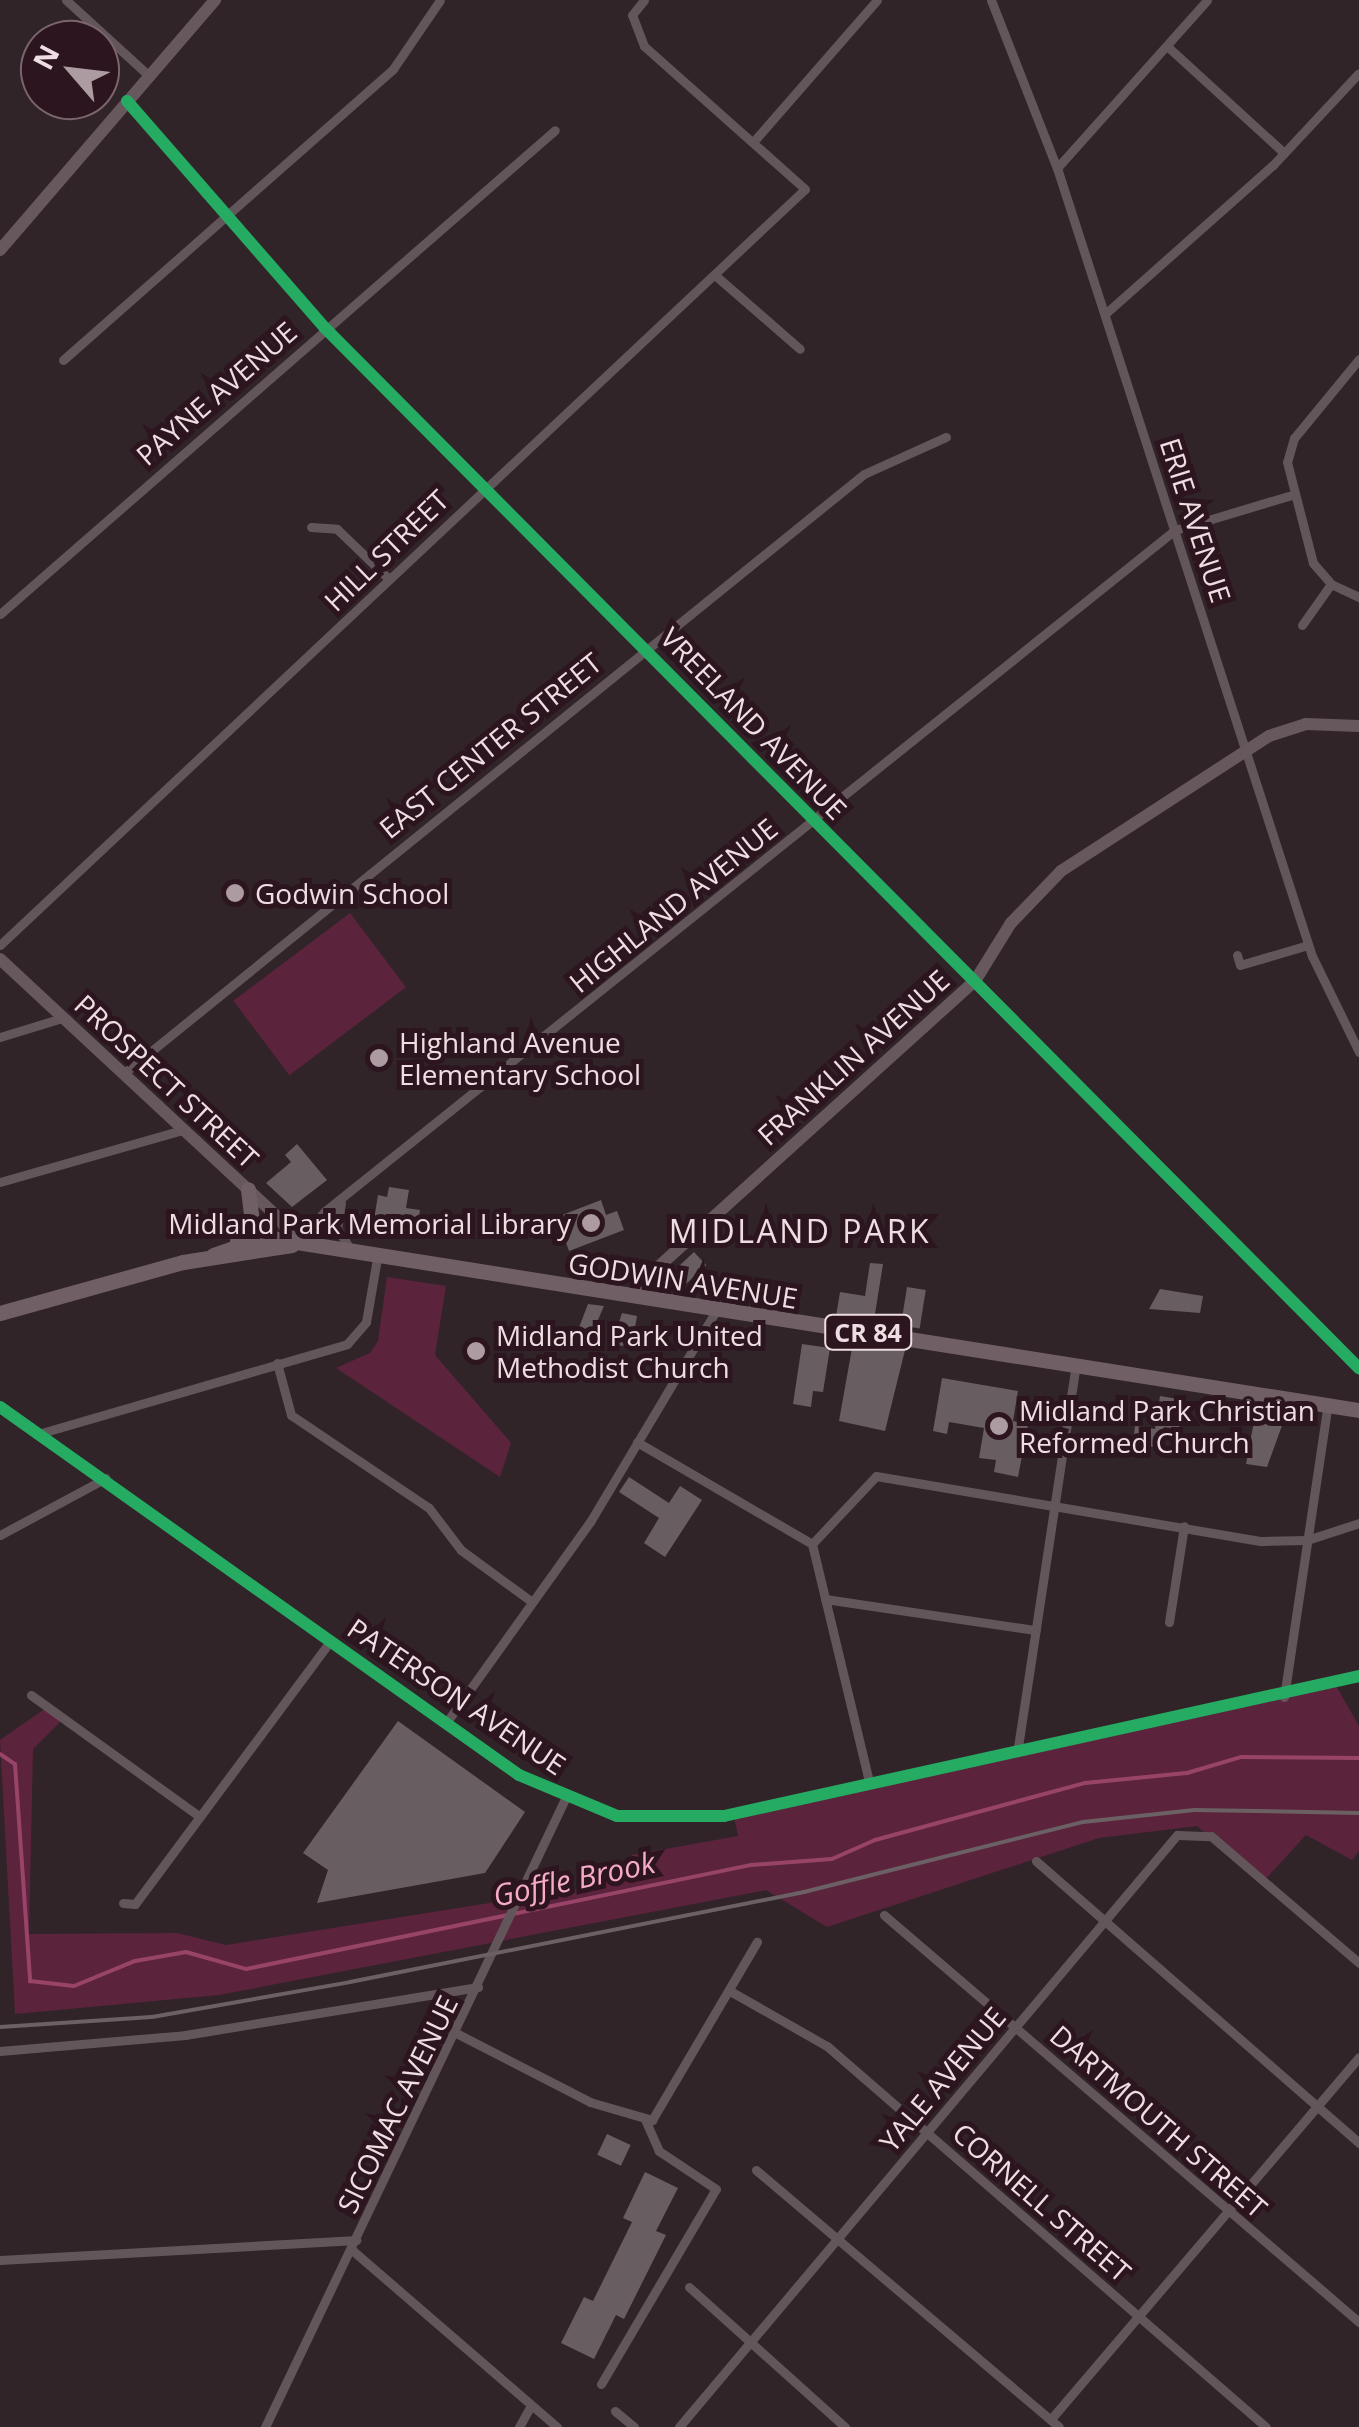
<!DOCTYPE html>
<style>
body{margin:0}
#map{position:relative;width:1359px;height:2427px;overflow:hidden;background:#302429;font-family:"Open Sans",sans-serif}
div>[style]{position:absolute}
.green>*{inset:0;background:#5c233d;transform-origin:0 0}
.stream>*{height:4px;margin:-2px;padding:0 2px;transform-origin:2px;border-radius:2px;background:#984469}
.building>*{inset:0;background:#685d61;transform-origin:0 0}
.street>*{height:9px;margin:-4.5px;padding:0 4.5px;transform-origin:4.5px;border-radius:4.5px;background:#63565b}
.secondary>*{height:12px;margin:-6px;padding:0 6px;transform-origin:6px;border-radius:6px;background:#67585e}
.primary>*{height:15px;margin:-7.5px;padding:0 7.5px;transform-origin:7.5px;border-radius:7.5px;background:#715f66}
.rail>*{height:4px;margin:-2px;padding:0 2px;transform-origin:2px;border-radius:2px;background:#6b6064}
.cycleway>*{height:12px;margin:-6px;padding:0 6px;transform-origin:6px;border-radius:6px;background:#26ab63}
.dots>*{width:28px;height:28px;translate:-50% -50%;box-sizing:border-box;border:5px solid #2c151e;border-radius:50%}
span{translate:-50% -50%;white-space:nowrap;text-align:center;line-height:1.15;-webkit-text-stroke:10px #2c151e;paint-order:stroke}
.shield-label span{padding:2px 8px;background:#2c151e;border:2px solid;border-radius:8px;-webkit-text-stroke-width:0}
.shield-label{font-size:25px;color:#eedde3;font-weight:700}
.street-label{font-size:28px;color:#eedde3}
.poi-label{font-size:28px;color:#eedde3}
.left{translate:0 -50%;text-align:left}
.right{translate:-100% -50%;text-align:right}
.water-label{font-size:30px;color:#f6abc7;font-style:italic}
.quarter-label{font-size:32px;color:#eedde3;letter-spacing:2.5px}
.north{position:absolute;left:20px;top:20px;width:100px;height:100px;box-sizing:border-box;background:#2c151e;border:2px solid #7a656d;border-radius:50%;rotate:298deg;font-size:28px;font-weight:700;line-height:40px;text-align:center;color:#eedde3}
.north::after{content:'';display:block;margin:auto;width:35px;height:45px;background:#ac9ca2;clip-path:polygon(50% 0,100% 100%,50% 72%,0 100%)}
</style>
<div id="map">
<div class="green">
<div style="left:350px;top:913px;width:93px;height:146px;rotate:53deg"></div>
<div style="clip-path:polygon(387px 1277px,446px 1286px,435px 1355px,511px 1443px,500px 1477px,336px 1368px,370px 1353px,378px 1341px)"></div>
<div style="clip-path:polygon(1335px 1684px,1359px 1726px,1359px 1851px,1352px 1860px,1306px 1835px,1263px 1882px,1197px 1826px,1099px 1838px,827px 1927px,766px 1890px,219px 1995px,15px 2014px,0 1740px,46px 1708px,62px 1720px,33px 1749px,29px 1934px,177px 1933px,226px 1945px,603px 1885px,632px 1855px,738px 1836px,733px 1812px)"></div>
</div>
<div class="stream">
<div style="left:0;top:1754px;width:18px;rotate:34deg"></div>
<div style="left:15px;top:1764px;width:218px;rotate:86deg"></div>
<div style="left:30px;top:1981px;width:44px;rotate:6.5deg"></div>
<div style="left:74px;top:1986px;width:66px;rotate:-22.3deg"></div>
<div style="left:135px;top:1961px;width:52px;rotate:-10deg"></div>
<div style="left:186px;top:1952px;width:62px;rotate:15.8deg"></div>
<div style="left:246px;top:1969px;width:516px;rotate:-11.64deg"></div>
<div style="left:751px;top:1865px;width:81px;rotate:-4.2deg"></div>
<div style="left:832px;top:1859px;width:47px;rotate:-23.8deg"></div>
<div style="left:875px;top:1840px;width:218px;rotate:-15.2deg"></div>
<div style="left:1085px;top:1783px;width:102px;rotate:-5.6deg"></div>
<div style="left:1187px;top:1773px;width:56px;rotate:-16.5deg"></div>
<div style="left:1241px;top:1757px;width:118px;rotate:0.5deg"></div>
</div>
<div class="building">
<div style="clip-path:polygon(297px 1144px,327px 1180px,292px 1207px,266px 1183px,291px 1162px,285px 1155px)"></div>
<div style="clip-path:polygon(389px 1187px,409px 1190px,406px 1208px,420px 1210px,416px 1237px,373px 1226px,378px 1195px,387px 1197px)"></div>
<div style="clip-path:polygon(601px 1200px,606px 1215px,617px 1211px,624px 1230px,569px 1251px,557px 1217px)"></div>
<div style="left:694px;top:1252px;width:18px;height:38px;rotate:47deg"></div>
<div style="clip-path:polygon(870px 1263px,883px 1264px,875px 1314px,836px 1316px,840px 1292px,865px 1296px)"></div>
<div style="left:907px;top:1287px;width:19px;height:39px;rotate:9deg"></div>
<div style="clip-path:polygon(1160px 1289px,1203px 1296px,1200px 1313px,1149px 1309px)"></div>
<div style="clip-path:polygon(588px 1304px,604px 1306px,591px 1336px,578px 1330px)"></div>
<div style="clip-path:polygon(622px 1313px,637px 1316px,633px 1340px,623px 1346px,612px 1344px)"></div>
<div style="clip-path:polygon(802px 1344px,830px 1348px,823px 1392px,813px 1391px,811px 1407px,793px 1404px)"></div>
<div style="clip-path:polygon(869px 1344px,905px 1350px,885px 1431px,839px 1421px,852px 1348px)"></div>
<div style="clip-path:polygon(942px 1378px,1018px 1391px,1013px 1421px,1028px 1424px,1018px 1477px,994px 1472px,996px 1460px,979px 1458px,984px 1428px,949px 1422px,947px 1434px,933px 1431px)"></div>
<div style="clip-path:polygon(1160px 1396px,1184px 1400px,1179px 1429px,1164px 1427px,1161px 1448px,1133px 1444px,1135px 1426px,1155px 1429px)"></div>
<div style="clip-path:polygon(1255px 1416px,1284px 1420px,1267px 1467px,1246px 1464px)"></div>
<div style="clip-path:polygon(629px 1477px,669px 1503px,680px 1486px,702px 1500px,665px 1557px,644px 1543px,659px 1518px,619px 1492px)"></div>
<div style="clip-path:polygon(398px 1721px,525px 1812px,485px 1873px,317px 1903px,328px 1870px,303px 1853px)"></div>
<div style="left:607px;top:2134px;width:26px;height:23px;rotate:25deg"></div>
<div style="clip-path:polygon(645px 2172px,678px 2188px,656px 2231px,666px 2235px,624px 2319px,616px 2315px,594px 2359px,561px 2343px,584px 2297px,593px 2301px,632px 2222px,623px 2218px)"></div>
</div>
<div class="street">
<div style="left:66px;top:0;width:111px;rotate:42.4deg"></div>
<div style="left:991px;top:0;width:180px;rotate:68.6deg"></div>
<div style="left:1057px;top:168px;width:828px;rotate:72.07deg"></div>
<div style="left:1312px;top:956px;width:107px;rotate:63.9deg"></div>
<div style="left:1168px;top:47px;width:157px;rotate:42.4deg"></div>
<div style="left:127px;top:101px;width:301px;rotate:48.9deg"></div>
<div style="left:325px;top:328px;width:1467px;rotate:45.17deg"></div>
<div style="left:754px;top:141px;width:187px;rotate:-48.9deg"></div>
<div style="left:1057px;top:168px;width:225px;rotate:-48.2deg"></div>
<div style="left:716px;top:276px;width:111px;rotate:41deg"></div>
<div style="left:1105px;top:314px;width:225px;rotate:-41.6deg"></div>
<div style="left:1273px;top:165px;width:125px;rotate:-47deg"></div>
<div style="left:1359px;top:359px;width:102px;rotate:129.4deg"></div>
<div style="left:1294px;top:438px;width:25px;rotate:106deg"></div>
<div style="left:1287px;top:462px;width:104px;rotate:75.6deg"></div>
<div style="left:1313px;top:563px;width:28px;rotate:49deg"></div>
<div style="left:1331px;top:584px;width:31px;rotate:25deg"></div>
<div style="left:63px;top:360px;width:440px;rotate:-41.4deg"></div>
<div style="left:393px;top:69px;width:83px;rotate:-55.7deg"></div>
<div style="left:311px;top:527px;width:26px;rotate:4deg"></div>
<div style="left:337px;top:529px;width:72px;rotate:43.9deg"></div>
<div style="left:0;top:614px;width:736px;rotate:-41.09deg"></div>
<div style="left:1302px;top:625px;width:50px;rotate:-54.7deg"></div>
<div style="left:0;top:945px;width:1104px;rotate:-43.2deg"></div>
<div style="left:805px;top:189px;width:215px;rotate:-138.4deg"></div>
<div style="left:644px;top:46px;width:33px;rotate:-111deg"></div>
<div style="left:632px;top:15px;width:19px;rotate:-51deg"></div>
<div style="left:1237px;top:955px;width:10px;rotate:73deg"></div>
<div style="left:1240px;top:965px;width:71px;rotate:-16.4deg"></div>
<div style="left:0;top:1037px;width:65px;rotate:-17deg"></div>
<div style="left:123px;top:1074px;width:953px;rotate:-39deg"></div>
<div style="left:864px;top:474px;width:90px;rotate:-24.3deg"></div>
<div style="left:0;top:1182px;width:190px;rotate:-15.9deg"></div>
<div style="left:341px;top:1203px;width:25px;rotate:99deg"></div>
<div style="left:337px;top:1228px;width:28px;rotate:58deg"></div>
<div style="left:296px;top:1244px;width:44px;rotate:-48.7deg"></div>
<div style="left:325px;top:1211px;width:1089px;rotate:-38.7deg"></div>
<div style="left:1175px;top:530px;width:122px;rotate:-16.7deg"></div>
<div style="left:277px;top:1363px;width:54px;rotate:74.9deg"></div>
<div style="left:291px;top:1415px;width:166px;rotate:34deg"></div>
<div style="left:429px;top:1508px;width:53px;rotate:52.7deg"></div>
<div style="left:461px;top:1550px;width:88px;rotate:36.2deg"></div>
<div style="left:0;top:1407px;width:636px;rotate:35.34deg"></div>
<div style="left:519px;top:1775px;width:106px;rotate:22.7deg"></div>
<div style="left:617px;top:1816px;width:107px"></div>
<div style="left:724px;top:1816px;width:650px;rotate:-12.43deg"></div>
<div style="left:38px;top:1434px;width:322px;rotate:-16.2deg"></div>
<div style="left:347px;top:1344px;width:29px;rotate:-49deg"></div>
<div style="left:366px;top:1322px;width:65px;rotate:-80.2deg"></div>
<div style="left:637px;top:1442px;width:203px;rotate:30.2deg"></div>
<div style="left:812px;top:1544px;width:245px;rotate:76.5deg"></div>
<div style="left:0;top:1535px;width:120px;rotate:-28.3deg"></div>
<div style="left:812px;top:1544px;width:93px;rotate:-46.7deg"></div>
<div style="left:876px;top:1476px;width:391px;rotate:9.6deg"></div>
<div style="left:1262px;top:1541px;width:45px;rotate:-1.3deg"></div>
<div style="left:1307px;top:1540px;width:55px;rotate:-18.1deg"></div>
<div style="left:825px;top:1599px;width:213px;rotate:8.4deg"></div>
<div style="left:1169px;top:1622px;width:97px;rotate:-81.1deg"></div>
<div style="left:31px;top:1695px;width:208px;rotate:35.8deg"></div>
<div style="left:1284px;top:1697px;width:296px;rotate:-81.5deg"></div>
<div style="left:446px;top:1723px;width:247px;rotate:-54.4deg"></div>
<div style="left:590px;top:1522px;width:246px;rotate:-59.2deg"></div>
<div style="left:1018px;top:1747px;width:386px;rotate:-81.4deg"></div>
<div style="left:1036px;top:1861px;width:429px;rotate:41.1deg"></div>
<div style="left:123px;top:1903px;width:12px;rotate:5deg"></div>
<div style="left:135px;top:1904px;width:329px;rotate:-53.4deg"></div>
<div style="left:884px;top:1915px;width:626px;rotate:40.59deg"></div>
<div style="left:730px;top:1991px;width:112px;rotate:29.6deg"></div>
<div style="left:827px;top:2046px;width:581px;rotate:40.95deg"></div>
<div style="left:456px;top:2033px;width:151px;rotate:27.2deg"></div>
<div style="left:590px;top:2102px;width:65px;rotate:16.2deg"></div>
<div style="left:652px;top:2120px;width:207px;rotate:-59.5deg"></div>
<div style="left:0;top:2051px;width:186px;rotate:-4.9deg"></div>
<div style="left:185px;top:2035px;width:297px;rotate:-9.3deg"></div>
<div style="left:756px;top:2170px;width:397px;rotate:40.3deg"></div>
<div style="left:352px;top:2250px;width:271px;rotate:40.8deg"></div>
<div style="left:0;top:2260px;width:357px;rotate:-3.2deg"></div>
<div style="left:689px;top:2287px;width:210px;rotate:41.9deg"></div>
<div style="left:601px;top:2384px;width:226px;rotate:-59.5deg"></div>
<div style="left:716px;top:2189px;width:69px;rotate:-146.3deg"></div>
<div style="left:659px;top:2151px;width:32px;rotate:-114deg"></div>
<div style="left:615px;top:2411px;width:25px;rotate:40deg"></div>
<div style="left:1051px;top:2419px;width:475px;rotate:-49.6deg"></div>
<div style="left:265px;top:2427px;width:696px;rotate:-64.47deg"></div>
<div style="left:519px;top:2427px;width:25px;rotate:-61deg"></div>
<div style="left:679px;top:2427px;width:774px;rotate:-49.93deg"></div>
<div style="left:1177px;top:1835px;width:34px;rotate:2deg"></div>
<div style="left:1211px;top:1836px;width:195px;rotate:40.6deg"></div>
</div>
<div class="secondary">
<div style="left:0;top:250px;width:330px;rotate:-49.3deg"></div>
<div style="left:0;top:959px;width:381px;rotate:42.9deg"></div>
<div style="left:279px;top:1218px;width:31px;rotate:57deg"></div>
<div style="left:635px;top:1297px;width:22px;rotate:-60deg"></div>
<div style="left:646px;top:1278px;width:443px;rotate:-42.1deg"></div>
<div style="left:975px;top:981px;width:68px;rotate:-58.2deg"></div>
<div style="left:1011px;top:923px;width:72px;rotate:-46.1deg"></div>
<div style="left:1061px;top:871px;width:248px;rotate:-33deg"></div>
<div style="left:1269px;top:736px;width:39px;rotate:-18deg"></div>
<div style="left:1306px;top:724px;width:53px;rotate:2.2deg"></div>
</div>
<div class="primary">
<div style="left:237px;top:1241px;width:24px;rotate:-52deg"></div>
<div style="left:252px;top:1222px;width:33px;rotate:-97deg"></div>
<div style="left:213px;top:1255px;width:55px;rotate:-19.1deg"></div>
<div style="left:265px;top:1237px;width:1108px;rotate:8.99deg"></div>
<div style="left:0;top:1313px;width:190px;rotate:-15.6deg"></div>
<div style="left:183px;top:1262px;width:110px;rotate:-8.9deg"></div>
</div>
<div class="rail">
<div style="left:0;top:2027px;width:152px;rotate:-3.8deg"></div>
<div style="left:152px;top:2017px;width:201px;rotate:-10deg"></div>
<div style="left:350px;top:1982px;width:463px;rotate:-11.2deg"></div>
<div style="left:804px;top:1892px;width:288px;rotate:-14.1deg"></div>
<div style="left:1083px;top:1822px;width:112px;rotate:-6.2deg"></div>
<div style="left:1194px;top:1810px;width:165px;rotate:1deg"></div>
</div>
<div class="cycleway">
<div style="left:127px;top:101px;width:301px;rotate:48.9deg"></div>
<div style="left:325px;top:328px;width:1467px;rotate:45.17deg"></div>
<div style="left:0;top:1407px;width:636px;rotate:35.34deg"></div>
<div style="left:519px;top:1775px;width:106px;rotate:22.7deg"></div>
<div style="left:617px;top:1816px;width:107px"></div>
<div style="left:724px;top:1816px;width:650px;rotate:-12.43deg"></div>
</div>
<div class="dots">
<div style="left:235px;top:893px;background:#ac9ca2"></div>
<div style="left:379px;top:1058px;background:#ac9ca2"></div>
<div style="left:591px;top:1223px;background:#ac9ca2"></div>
<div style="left:476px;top:1351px;background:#ac9ca2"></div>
<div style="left:999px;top:1426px;background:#ac9ca2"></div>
</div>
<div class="shield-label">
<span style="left:868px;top:1332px">CR 84</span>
</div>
<div class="street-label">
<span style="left:216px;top:393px;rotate:-41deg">PAYNE AVENUE</span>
<span style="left:1196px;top:520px;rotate:72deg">ERIE AVENUE</span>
<span style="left:386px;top:550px;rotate:-44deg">HILL STREET</span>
<span style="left:754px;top:723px;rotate:46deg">VREELAND AVENUE</span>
<span style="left:490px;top:745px;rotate:-39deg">EAST CENTER STREET</span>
<span style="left:673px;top:905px;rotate:-39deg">HIGHLAND AVENUE</span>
<span style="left:853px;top:1057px;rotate:-42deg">FRANKLIN AVENUE</span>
<span style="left:167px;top:1081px;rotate:43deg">PROSPECT STREET</span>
<span style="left:683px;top:1280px;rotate:9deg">GODWIN AVENUE</span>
<span style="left:457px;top:1696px;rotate:34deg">PATERSON AVENUE</span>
<span style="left:942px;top:2079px;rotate:-50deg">YALE AVENUE</span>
<span style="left:397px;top:2104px;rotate:-64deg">SICOMAC AVENUE</span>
<span style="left:1159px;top:2121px;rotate:41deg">DARTMOUTH STREET</span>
<span style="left:1042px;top:2202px;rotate:41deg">CORNELL STREET</span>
</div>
<div class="poi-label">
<span class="left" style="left:255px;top:893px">Godwin School</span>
<span class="left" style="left:399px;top:1058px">Highland Avenue<br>Elementary School</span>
<span class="right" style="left:571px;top:1223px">Midland Park Memorial Library</span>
<span class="left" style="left:496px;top:1351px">Midland Park United<br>Methodist Church</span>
<span class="left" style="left:1019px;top:1426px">Midland Park Christian<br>Reformed Church</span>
</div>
<div class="water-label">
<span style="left:574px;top:1879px;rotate:-12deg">Goffle Brook</span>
</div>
<div class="quarter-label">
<span style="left:800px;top:1231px">MIDLAND PARK</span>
</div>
<div class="north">N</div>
</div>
